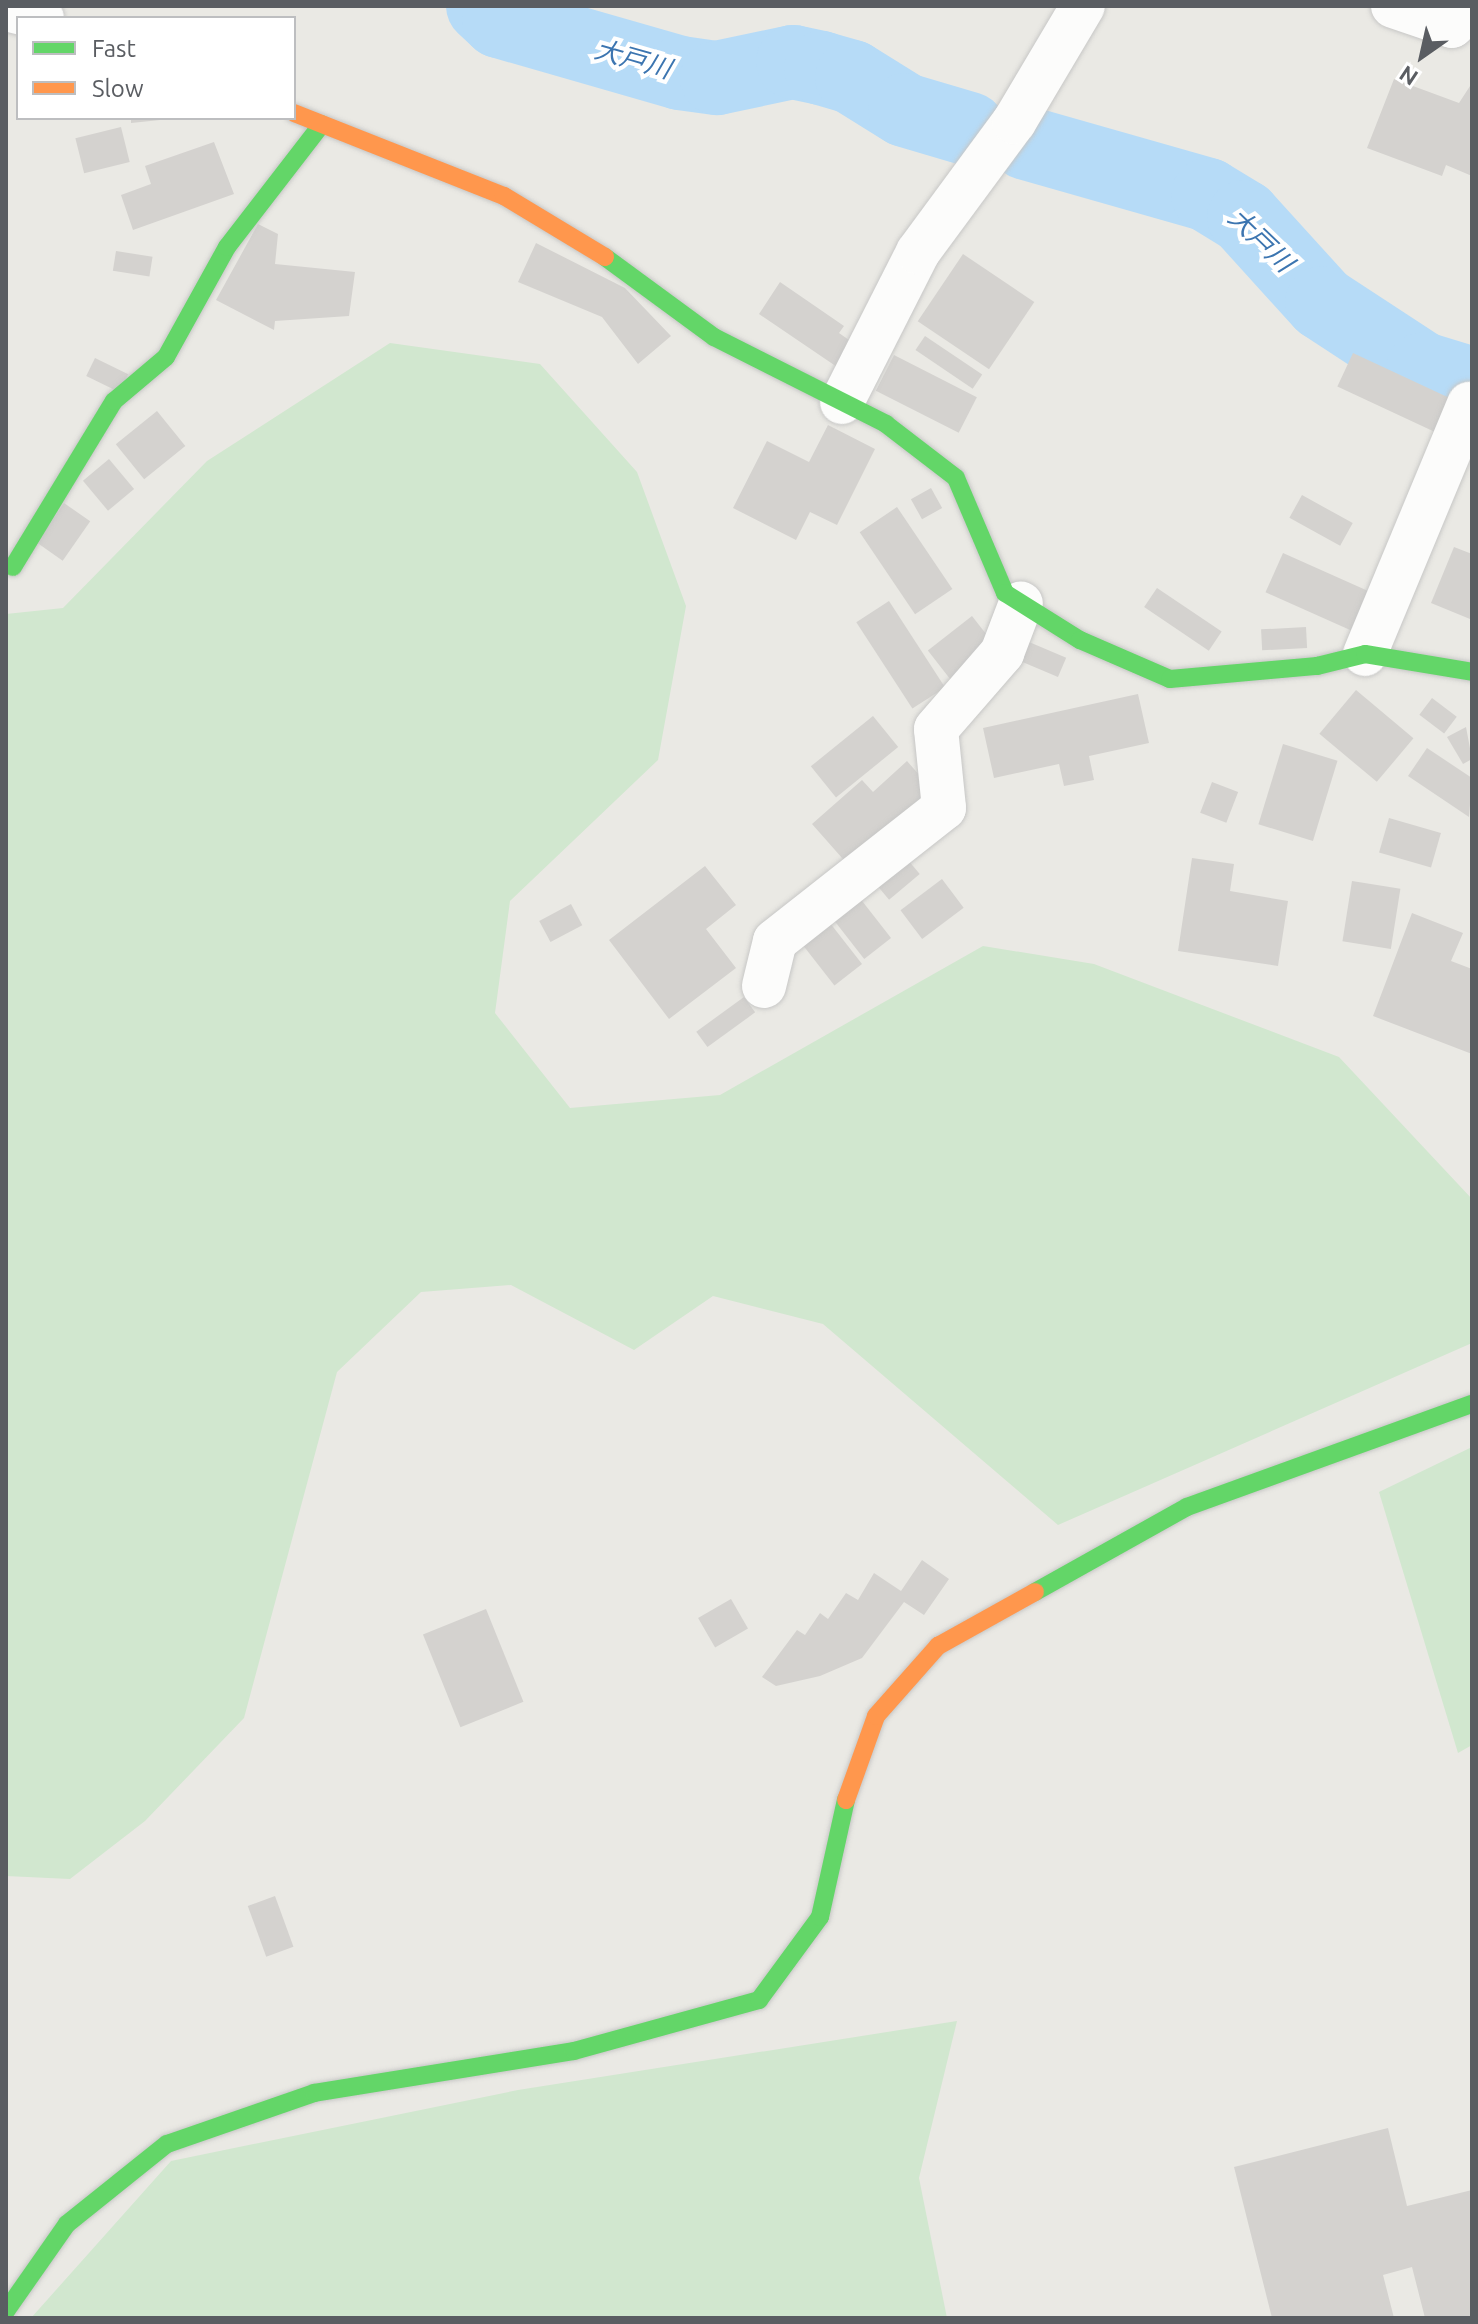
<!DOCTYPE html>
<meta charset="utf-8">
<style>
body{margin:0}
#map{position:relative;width:1478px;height:2324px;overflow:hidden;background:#eae9e4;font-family:Ubuntu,"Noto Sans JP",sans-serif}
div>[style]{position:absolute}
.green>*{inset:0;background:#d1e7cf}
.river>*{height:74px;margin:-37px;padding:0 37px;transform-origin:37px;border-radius:37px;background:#b6dbf7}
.building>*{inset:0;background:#d4d2cf;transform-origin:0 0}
.roads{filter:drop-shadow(0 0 2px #c7c7c6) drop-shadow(0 0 2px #c7c7c6)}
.street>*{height:44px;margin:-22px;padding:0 22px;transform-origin:22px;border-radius:22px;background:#fcfcfb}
.fast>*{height:18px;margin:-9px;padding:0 9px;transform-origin:9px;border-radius:9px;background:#63d668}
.slow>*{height:18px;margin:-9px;padding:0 9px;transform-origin:9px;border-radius:9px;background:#ff974d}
span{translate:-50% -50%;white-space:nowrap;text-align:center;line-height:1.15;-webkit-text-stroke:8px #fff;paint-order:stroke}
.water-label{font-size:26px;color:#3c75b0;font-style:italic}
.frame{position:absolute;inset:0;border:8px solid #5a5d62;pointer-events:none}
.legend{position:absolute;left:16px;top:16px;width:280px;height:104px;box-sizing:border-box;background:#fff;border:2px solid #bdbec0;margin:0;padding:10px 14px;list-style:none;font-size:24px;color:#5a5d62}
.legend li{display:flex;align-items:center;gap:16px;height:40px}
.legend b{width:40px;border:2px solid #bdbec0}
.north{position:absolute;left:1382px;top:16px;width:80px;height:80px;-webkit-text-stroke:6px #fff;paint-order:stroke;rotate:214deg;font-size:22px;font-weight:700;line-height:32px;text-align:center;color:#5a5d62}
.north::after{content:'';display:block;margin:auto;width:28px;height:36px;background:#5a5d62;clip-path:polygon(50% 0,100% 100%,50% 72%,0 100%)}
</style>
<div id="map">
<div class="green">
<div style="clip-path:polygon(390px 343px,540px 364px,637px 472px,686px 606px,658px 760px,510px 901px,495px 1013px,570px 1108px,720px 1095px,983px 946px,1094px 964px,1339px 1057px,1472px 1199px,1472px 1343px,1058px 1525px,823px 1324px,713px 1296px,634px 1350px,511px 1285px,421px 1292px,337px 1372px,244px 1718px,145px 1821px,70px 1879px,6px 1876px,6px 614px,63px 608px,207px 461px)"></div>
<div style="clip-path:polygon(1472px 1447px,1472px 1745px,1458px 1753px,1379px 1492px)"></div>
<div style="clip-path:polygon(957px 2021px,919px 2178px,947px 2318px,31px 2318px,171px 2161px,518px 2090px)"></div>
</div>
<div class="river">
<div style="left:483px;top:6px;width:22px;rotate:43deg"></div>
<div style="left:499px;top:21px;width:188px;rotate:16deg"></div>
<div style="left:680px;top:73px;width:37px;rotate:8deg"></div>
<div style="left:717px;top:78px;width:78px;rotate:-11.9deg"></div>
<div style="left:793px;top:62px;width:29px;rotate:12deg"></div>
<div style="left:821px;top:68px;width:32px;rotate:16deg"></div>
<div style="left:852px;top:77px;width:62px;rotate:31.9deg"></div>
<div style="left:905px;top:110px;width:67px;rotate:16.5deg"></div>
<div style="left:1026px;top:143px;width:189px;rotate:15.9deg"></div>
<div style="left:1208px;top:195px;width:42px;rotate:31.4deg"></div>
<div style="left:1244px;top:217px;width:116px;rotate:47.8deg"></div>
<div style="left:1322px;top:303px;width:121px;rotate:33.2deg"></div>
<div style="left:1423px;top:369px;width:51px;rotate:17deg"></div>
</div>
<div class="building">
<div style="clip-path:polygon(1394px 79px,1459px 103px,1472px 83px,1472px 176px,1446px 165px,1442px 176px,1367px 148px)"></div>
<div style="clip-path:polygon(131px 118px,160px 118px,160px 120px,131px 123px)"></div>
<div style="left:121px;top:127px;width:36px;height:47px;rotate:76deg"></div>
<div style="clip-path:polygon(214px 142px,234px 194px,133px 230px,121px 195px,151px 184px,145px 166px)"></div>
<div style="clip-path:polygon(258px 224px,278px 234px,275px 264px,355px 272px,349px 316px,275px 321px,274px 330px,216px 300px)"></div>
<div style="clip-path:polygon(536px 243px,625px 288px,671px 336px,638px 364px,602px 317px,518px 282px)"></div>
<div style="left:116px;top:251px;width:37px;height:20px;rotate:9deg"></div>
<div style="left:963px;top:254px;width:86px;height:81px;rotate:34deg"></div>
<div style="clip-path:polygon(780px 282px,844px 326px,839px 333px,859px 347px,843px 371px,759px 314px)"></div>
<div style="left:925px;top:336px;width:69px;height:17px;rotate:34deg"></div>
<div style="left:1353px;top:353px;width:116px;height:37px;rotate:25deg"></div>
<div style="left:894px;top:355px;width:93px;height:40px;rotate:27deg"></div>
<div style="left:95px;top:358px;width:37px;height:20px;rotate:26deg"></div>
<div style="left:157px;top:411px;width:45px;height:53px;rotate:51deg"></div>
<div style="clip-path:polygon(828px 425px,875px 449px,837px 525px,810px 512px,796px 540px,733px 508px,767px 441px,809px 462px)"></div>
<div style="left:109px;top:459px;width:39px;height:34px;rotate:50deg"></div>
<div style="left:931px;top:488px;width:23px;height:23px;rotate:61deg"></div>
<div style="left:1302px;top:495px;width:58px;height:26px;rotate:29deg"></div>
<div style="left:64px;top:503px;width:32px;height:48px;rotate:35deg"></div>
<div style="left:897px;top:507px;width:99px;height:45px;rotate:56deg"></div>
<div style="clip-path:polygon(1454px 547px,1472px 554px,1470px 619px,1431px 603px)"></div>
<div style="left:1283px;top:553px;width:103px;height:43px;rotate:24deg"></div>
<div style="left:1157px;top:588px;width:78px;height:23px;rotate:34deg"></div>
<div style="left:889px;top:601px;width:103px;height:39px;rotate:57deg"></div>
<div style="left:972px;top:616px;width:39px;height:56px;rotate:52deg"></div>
<div style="left:1306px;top:627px;width:21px;height:45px;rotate:87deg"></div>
<div style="left:1022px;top:639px;width:48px;height:21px;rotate:23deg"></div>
<div style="left:1356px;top:690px;width:75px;height:57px;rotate:40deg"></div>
<div style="clip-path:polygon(1138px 694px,1149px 743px,1089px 756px,1094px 780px,1064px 786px,1059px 764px,994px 778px,983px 728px)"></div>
<div style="left:1432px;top:698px;width:31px;height:21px;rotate:37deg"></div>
<div style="left:873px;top:716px;width:40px;height:80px;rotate:51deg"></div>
<div style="clip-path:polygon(1466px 727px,1472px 759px,1463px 764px,1447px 737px)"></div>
<div style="left:1283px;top:744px;width:57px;height:84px;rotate:17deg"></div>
<div style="clip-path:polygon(1427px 748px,1472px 778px,1469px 817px,1408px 776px)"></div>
<div style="clip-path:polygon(907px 761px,935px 793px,850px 867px,812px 824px,862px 780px,873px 792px)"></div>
<div style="left:1212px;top:782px;width:28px;height:33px;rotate:21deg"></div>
<div style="left:1389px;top:818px;width:54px;height:36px;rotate:16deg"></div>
<div style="left:903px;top:854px;width:26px;height:40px;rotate:50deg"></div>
<div style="clip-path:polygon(1192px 858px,1234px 864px,1230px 891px,1288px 901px,1278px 966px,1178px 951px)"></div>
<div style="clip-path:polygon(705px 866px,736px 905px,706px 929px,736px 968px,669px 1019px,609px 940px)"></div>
<div style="left:942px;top:879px;width:36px;height:52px;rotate:53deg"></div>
<div style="left:1352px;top:881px;width:49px;height:61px;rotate:9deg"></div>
<div style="left:859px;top:897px;width:52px;height:34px;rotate:52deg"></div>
<div style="left:571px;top:904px;width:24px;height:36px;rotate:62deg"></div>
<div style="clip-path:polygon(1412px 913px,1463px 933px,1451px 961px,1472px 969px,1472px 1054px,1373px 1016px)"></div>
<div style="left:830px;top:923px;width:52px;height:35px;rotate:52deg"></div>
<div style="left:744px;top:997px;width:19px;height:59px;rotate:54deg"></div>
<div style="clip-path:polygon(922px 1560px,949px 1579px,924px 1615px,904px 1602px,862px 1658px,820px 1676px,776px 1686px,762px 1677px,797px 1630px,805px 1635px,820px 1613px,828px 1619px,846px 1593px,858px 1600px,874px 1573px,901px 1591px)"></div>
<div style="left:731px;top:1599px;width:34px;height:38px;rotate:60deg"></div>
<div style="left:486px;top:1609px;width:100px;height:68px;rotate:68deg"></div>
<div style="left:275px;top:1896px;width:54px;height:29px;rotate:70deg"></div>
<div style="clip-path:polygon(1388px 2128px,1407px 2206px,1472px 2190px,1472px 2318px,1425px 2318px,1412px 2267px,1383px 2275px,1394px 2318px,1272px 2318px,1234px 2167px)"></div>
</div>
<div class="roads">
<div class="street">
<div style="left:1393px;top:6px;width:62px;rotate:18.7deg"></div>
<div style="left:1452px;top:26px;width:28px;rotate:-45deg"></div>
<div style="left:6px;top:9px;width:37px;rotate:14deg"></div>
<div style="left:842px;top:402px;width:168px;rotate:-63.1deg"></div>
<div style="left:918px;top:252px;width:162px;rotate:-53.6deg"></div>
<div style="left:1014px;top:122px;width:135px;rotate:-59.3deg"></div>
<div style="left:1365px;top:654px;width:271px;rotate:-67.4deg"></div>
<div style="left:764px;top:986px;width:46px;rotate:-76.3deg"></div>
<div style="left:775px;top:941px;width:215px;rotate:-38.2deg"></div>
<div style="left:944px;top:808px;width:79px;rotate:-95.8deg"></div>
<div style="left:936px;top:729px;width:101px;rotate:-49deg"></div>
<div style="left:1002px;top:653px;width:53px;rotate:-69.2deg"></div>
</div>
<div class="fast">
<div style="left:605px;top:257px;width:135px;rotate:36.3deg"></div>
<div style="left:714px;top:337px;width:193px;rotate:26.8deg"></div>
<div style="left:886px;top:424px;width:88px;rotate:37.6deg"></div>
<div style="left:956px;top:478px;width:125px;rotate:66.9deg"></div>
<div style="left:1005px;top:593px;width:89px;rotate:32.1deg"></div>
<div style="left:1080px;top:640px;width:98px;rotate:23.4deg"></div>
<div style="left:1170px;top:679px;width:148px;rotate:-5.1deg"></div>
<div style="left:1317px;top:666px;width:49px;rotate:-14deg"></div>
<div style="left:1365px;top:654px;width:109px;rotate:9.5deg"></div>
<div style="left:13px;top:567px;width:194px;rotate:-58.7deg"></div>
<div style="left:114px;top:401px;width:68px;rotate:-40.2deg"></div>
<div style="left:166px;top:357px;width:126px;rotate:-61deg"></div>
<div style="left:227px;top:247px;width:155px;rotate:-52.3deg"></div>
<div style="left:1035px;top:1592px;width:174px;rotate:-29.2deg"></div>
<div style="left:1187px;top:1507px;width:303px;rotate:-19.9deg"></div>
<div style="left:6px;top:2311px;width:106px;rotate:-55deg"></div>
<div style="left:67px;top:2224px;width:128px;rotate:-38.7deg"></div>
<div style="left:167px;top:2144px;width:156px;rotate:-19.1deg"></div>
<div style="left:314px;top:2093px;width:263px;rotate:-9.2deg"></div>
<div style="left:574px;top:2051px;width:192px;rotate:-15.4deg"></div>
<div style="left:759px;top:2000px;width:103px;rotate:-53.7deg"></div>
<div style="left:820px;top:1917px;width:120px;rotate:-77.5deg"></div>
</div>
<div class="slow">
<div style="left:294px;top:113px;width:226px;rotate:21.6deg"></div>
<div style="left:504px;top:196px;width:118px;rotate:31.1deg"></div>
<div style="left:846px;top:1800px;width:89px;rotate:-70.3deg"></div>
<div style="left:876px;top:1716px;width:94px;rotate:-48.5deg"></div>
<div style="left:938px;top:1646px;width:111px;rotate:-29.1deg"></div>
</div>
</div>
<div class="water-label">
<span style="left:633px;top:59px;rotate:16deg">大戸川</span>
<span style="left:1261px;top:240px;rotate:44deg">大戸川</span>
</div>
<div class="frame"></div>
<ul class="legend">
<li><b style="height:10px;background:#63d668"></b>Fast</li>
<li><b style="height:10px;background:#ff974d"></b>Slow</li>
</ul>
<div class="north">N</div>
</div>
